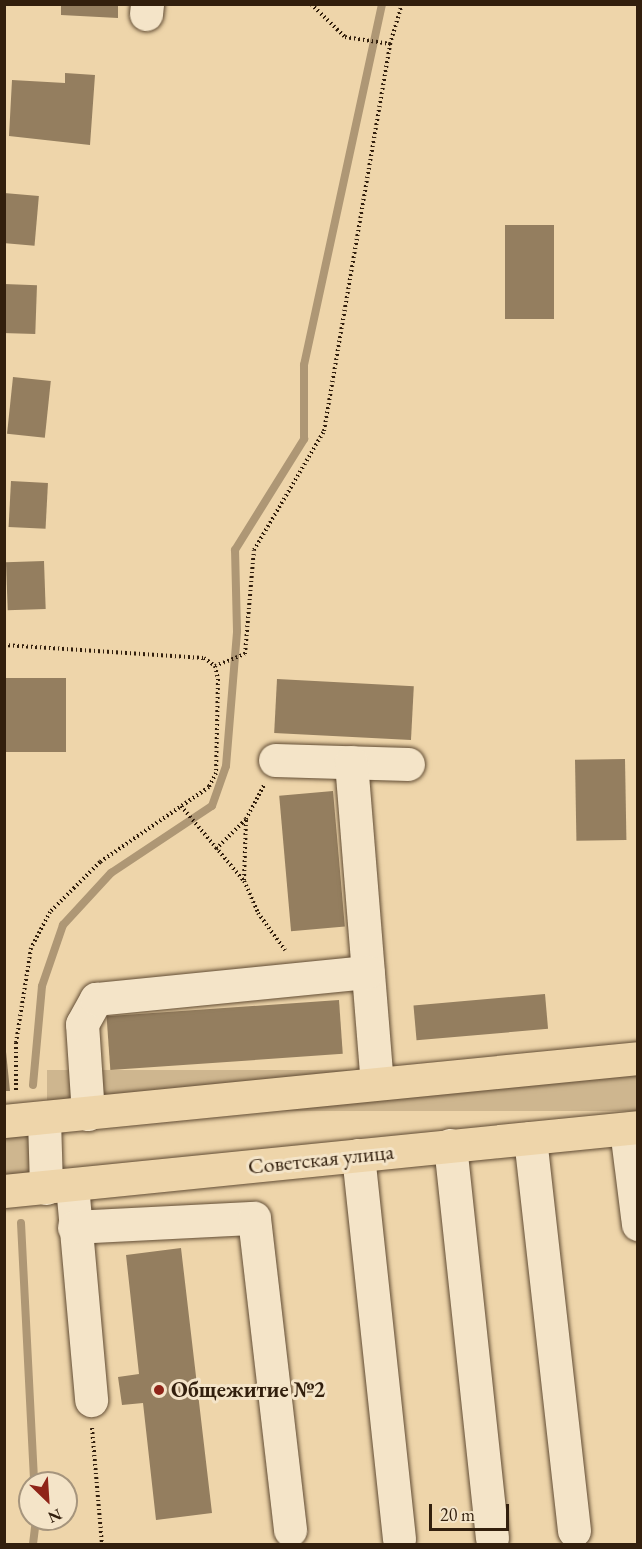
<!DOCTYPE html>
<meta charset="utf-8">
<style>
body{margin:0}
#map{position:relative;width:642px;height:1549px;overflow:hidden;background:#eed5aa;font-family:"EB Garamond",serif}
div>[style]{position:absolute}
.green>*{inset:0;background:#ceb68f;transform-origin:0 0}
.stream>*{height:8px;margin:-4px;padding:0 4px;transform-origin:4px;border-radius:4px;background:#ae9775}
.building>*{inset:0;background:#947e5f;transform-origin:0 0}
.path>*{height:4px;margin-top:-2px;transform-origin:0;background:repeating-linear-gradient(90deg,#321f0d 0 1.5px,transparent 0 4.5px)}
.roads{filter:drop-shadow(0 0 2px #614c34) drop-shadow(0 0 2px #614c34)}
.minor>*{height:33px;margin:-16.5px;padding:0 16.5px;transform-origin:16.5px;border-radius:16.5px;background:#f4e4c8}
.major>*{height:33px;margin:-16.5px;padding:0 16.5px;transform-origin:16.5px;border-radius:16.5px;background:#eed5aa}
.dots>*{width:16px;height:16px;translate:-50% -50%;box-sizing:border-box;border:3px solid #f4e4c8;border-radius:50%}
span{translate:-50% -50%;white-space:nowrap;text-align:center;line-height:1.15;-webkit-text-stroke:6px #f4e4c8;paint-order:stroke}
.street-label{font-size:22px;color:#321f0d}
.poi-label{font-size:22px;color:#321f0d;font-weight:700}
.left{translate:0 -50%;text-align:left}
.frame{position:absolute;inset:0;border:6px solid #321f0d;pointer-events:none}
.north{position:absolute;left:18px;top:1471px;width:60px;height:60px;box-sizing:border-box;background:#f4e4c8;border:2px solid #a6957d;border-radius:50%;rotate:155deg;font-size:16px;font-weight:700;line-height:24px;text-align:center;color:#321f0d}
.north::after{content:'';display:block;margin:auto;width:21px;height:27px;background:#8f2418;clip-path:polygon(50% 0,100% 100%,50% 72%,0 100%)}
.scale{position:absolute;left:429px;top:1504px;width:80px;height:27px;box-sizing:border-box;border:3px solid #321f0d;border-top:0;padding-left:8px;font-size:18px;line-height:21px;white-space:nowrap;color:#321f0d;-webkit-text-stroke:4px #f4e4c8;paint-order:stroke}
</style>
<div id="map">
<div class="green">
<div style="left:637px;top:1070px;width:41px;height:590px;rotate:90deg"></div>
<div style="left:36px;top:1130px;width:48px;height:31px;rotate:90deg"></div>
</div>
<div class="stream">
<div style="left:33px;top:1085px;width:99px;rotate:-84.8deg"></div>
<div style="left:42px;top:986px;width:65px;rotate:-71deg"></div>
<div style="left:63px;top:925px;width:71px;rotate:-47.3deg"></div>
<div style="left:111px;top:873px;width:121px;rotate:-33.6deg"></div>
<div style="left:212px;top:806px;width:42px;rotate:-70.7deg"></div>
<div style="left:226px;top:766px;width:135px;rotate:-85.3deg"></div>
<div style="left:237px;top:631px;width:81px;rotate:-91.4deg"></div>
<div style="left:235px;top:550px;width:131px;rotate:-58.1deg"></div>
<div style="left:304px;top:439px;width:74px;rotate:-90deg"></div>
<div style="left:304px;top:365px;width:369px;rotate:-77.8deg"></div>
<div style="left:21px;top:1223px;width:260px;rotate:87.1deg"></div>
<div style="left:33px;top:1544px;width:25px;rotate:-83deg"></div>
</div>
<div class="building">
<div style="clip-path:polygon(61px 4px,118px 4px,118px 18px,61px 15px)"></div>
<div style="clip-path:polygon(65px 73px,95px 75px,90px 145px,9px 136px,12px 80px,65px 83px)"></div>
<div style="left:4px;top:193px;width:35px;height:50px;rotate:5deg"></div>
<div style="left:505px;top:225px;width:49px;height:94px"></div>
<div style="left:4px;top:284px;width:33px;height:49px;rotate:2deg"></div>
<div style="left:13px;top:377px;width:38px;height:57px;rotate:6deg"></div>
<div style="left:11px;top:481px;width:37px;height:46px;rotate:3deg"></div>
<div style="left:44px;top:561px;width:48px;height:38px;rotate:88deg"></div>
<div style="left:5px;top:678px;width:61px;height:74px"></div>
<div style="left:277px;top:679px;width:137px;height:54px;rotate:3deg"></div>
<div style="left:625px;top:759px;width:81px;height:50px;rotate:89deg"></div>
<div style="left:333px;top:791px;width:136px;height:54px;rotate:85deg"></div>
<div style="left:545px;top:994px;width:35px;height:132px;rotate:85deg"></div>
<div style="left:339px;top:1000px;width:54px;height:233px;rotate:86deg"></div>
<div style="clip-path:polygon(5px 1042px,10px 1091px,5px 1091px)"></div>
<div style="clip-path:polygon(181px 1248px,212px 1513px,156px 1520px,143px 1403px,122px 1405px,118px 1377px,139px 1374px,126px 1255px)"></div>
</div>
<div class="path">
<div style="left:311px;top:4px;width:47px;rotate:44.1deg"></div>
<div style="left:345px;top:37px;width:46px;rotate:8.8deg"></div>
<div style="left:4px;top:645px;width:200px;rotate:3.7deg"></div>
<div style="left:204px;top:658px;width:14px;rotate:36deg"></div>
<div style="left:215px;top:666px;width:13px;rotate:77deg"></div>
<div style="left:218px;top:679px;width:94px;rotate:91.2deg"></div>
<div style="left:216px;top:773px;width:16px;rotate:117deg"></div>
<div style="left:209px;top:787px;width:132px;rotate:145.5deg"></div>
<div style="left:100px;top:862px;width:71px;rotate:135deg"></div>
<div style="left:50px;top:912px;width:41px;rotate:117.8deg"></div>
<div style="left:31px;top:948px;width:96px;rotate:99deg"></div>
<div style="left:16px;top:1043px;width:49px;rotate:90deg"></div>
<div style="left:215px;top:666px;width:32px;rotate:-22deg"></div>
<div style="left:245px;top:654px;width:104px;rotate:-85.1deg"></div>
<div style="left:254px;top:550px;width:138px;rotate:-59.5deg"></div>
<div style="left:324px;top:431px;width:393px;rotate:-80.3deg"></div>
<div style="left:390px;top:44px;width:42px;rotate:-73.3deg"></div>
<div style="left:181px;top:806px;width:98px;rotate:50deg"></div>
<div style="left:244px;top:881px;width:35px;rotate:66deg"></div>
<div style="left:258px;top:913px;width:46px;rotate:53.9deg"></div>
<div style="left:216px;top:849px;width:42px;rotate:-45deg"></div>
<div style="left:246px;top:819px;width:38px;rotate:-62deg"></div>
<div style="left:244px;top:880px;width:61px;rotate:-88.1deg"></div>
<div style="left:92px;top:1428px;width:116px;rotate:85.1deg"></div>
</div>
<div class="roads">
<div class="minor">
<div style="left:146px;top:14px;width:10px;rotate:-84deg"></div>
<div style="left:275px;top:760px;width:133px;rotate:1.7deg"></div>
<div style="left:351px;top:762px;width:321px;rotate:85.4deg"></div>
<div style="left:88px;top:1114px;width:90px;rotate:-93.8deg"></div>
<div style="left:82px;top:1024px;width:29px;rotate:-61deg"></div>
<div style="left:96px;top:999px;width:273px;rotate:-5.7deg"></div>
<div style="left:44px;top:1119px;width:69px;rotate:88.3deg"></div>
<div style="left:626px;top:1129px;width:96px;rotate:82.8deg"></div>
<div style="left:530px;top:1138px;width:395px;rotate:83.6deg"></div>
<div style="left:450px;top:1145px;width:395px;rotate:83.9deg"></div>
<div style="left:358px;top:1155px;width:386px;rotate:83.9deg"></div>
<div style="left:72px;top:1185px;width:216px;rotate:84.9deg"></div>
<div style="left:74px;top:1227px;width:180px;rotate:-2.9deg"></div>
<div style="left:254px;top:1218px;width:314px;rotate:83.4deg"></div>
</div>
<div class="major">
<div style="left:4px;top:1121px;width:637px;rotate:-5.67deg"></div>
<div style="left:4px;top:1191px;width:637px;rotate:-5.76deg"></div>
</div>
</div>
<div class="dots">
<div style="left:159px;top:1390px;background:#8f2418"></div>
</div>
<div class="street-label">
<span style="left:321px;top:1159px;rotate:-6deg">Советская улица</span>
</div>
<div class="poi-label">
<span class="left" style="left:171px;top:1390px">Общежитие №2</span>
</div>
<div class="frame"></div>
<div class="north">N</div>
<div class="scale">20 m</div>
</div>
